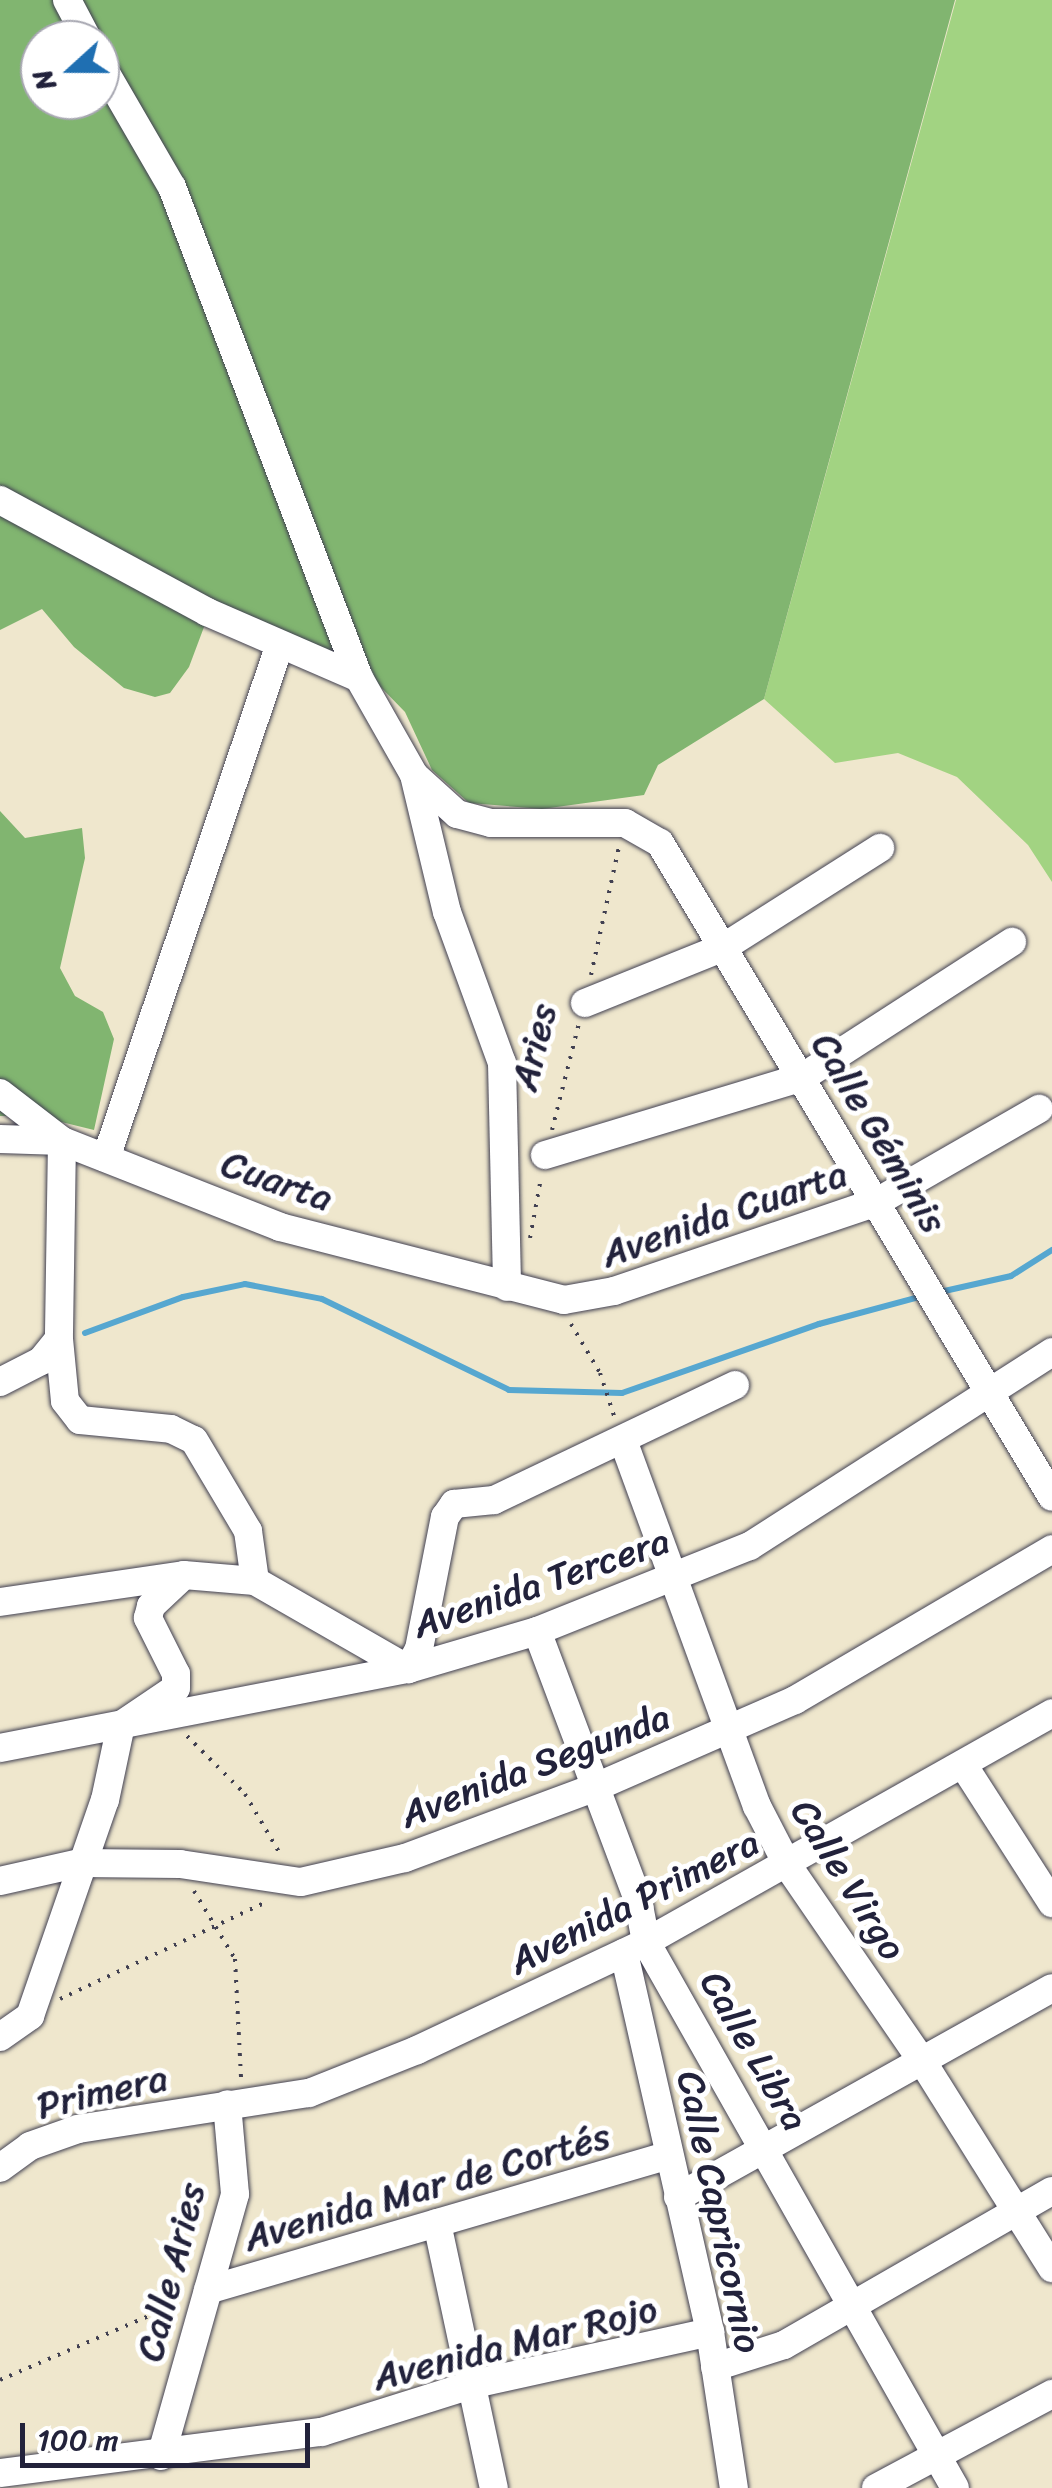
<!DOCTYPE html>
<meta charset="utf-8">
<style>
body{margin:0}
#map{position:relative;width:1052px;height:2488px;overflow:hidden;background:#efe7cd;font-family:Sriracha,sans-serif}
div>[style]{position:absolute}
.green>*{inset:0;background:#a2d382}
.forest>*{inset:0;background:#81b570}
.stream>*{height:6px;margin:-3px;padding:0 3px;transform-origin:3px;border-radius:3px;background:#56a7d0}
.path>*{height:4px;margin-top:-2px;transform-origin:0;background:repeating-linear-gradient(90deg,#414051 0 2.5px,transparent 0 10.5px)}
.roads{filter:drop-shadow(0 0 2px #414051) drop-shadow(0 0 2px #414051)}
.minor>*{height:28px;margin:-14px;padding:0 14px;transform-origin:14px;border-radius:14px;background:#fff}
span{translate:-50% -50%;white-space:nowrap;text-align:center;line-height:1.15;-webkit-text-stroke:10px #fff;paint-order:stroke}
.street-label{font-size:38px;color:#22223b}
.north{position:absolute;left:20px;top:20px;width:100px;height:100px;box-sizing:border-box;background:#fff;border:2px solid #a7a7b1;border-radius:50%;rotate:249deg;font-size:28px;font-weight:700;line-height:40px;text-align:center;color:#22223b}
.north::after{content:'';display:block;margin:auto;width:35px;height:45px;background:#1f6fb2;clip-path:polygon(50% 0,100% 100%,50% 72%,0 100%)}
.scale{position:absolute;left:20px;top:2423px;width:290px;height:45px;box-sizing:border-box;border:5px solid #22223b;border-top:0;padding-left:12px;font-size:30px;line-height:35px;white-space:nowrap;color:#22223b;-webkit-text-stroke:8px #fff;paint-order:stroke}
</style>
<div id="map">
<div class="green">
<div style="clip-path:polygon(956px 0,1052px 0,1052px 882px,1028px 845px,957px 777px,898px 753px,835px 763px,764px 699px)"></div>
</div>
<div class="forest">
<div style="clip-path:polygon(evenodd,0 0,955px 0,764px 699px,658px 765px,644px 795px,542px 809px,469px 803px,432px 770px,405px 712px,370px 676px,213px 603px,189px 667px,170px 693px,155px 697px,124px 688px,74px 647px,42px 609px,0 630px,0 0,40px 40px,100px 40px,100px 100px,40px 100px,40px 40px)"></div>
<div style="clip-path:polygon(0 811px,25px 838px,82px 828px,85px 858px,60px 968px,75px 996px,103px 1012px,114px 1039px,94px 1130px,37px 1116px,0 1116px)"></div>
</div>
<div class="stream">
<div style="left:940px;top:1292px;width:73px;rotate:-12.7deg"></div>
<div style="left:1011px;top:1276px;width:49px;rotate:-32.4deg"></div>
<div style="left:85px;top:1333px;width:104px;rotate:-20.2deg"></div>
<div style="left:183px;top:1297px;width:63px;rotate:-11.8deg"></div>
<div style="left:245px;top:1284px;width:78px;rotate:11deg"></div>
<div style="left:322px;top:1299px;width:208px;rotate:25.9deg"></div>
<div style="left:509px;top:1390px;width:113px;rotate:1.5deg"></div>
<div style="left:622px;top:1393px;width:209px;rotate:-19.3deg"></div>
<div style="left:819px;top:1324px;width:108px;rotate:-15.1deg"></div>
</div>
<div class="path">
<div style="left:591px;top:975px;width:131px;rotate:-77.7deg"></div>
<div style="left:552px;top:1130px;width:110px;rotate:-75.8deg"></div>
<div style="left:530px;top:1238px;width:61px;rotate:-79.6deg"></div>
<div style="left:571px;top:1324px;width:57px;rotate:59.4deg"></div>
<div style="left:600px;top:1373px;width:48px;rotate:71.9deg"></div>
<div style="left:187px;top:1736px;width:82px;rotate:45deg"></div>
<div style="left:245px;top:1794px;width:73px;rotate:59.6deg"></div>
<div style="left:194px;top:1891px;width:79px;rotate:58.9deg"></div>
<div style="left:235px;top:1959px;width:120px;rotate:87.1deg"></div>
<div style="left:60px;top:1999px;width:230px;rotate:-25.2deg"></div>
<div style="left:0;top:2380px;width:197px;rotate:-23.3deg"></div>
</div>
<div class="roads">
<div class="minor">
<div style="left:67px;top:0;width:45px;rotate:62.3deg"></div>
<div style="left:100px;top:63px;width:143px;rotate:59.9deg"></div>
<div style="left:172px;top:187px;width:525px;rotate:69.15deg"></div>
<div style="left:359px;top:678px;width:112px;rotate:60.4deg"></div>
<div style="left:414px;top:775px;width:141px;rotate:76.5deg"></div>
<div style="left:447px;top:912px;width:161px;rotate:70deg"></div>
<div style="left:502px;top:1063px;width:224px;rotate:88.7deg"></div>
<div style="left:0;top:500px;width:235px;rotate:28.4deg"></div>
<div style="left:207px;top:612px;width:166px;rotate:23.5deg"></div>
<div style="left:416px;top:777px;width:55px;rotate:42.1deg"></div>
<div style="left:457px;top:814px;width:35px;rotate:15deg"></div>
<div style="left:491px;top:823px;width:134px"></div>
<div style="left:625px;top:823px;width:40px;rotate:29.7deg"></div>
<div style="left:660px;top:843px;width:762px;rotate:59.06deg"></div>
<div style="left:585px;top:1003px;width:150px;rotate:-21.9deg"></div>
<div style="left:724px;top:947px;width:185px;rotate:-32.4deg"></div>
<div style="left:0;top:1093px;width:78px;rotate:37.7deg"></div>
<div style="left:0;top:1139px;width:62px;rotate:1.8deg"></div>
<div style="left:62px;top:1141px;width:234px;rotate:21.5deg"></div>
<div style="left:280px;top:1227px;width:293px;rotate:14.4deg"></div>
<div style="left:564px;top:1300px;width:51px;rotate:-10.2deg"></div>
<div style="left:614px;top:1291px;width:278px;rotate:-18.7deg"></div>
<div style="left:877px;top:1202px;width:187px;rotate:-29.9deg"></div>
<div style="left:62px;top:1141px;width:198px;rotate:90.9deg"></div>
<div style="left:59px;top:1339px;width:62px;rotate:84.5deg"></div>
<div style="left:65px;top:1401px;width:24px;rotate:52deg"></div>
<div style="left:80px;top:1420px;width:91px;rotate:5.6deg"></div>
<div style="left:171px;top:1429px;width:25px;rotate:26deg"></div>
<div style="left:194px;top:1440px;width:106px;rotate:59.3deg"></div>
<div style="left:248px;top:1531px;width:50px;rotate:82deg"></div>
<div style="left:545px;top:1155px;width:270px;rotate:-16.8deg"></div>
<div style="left:803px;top:1077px;width:249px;rotate:-32.9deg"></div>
<div style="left:106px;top:1158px;width:539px;rotate:-71.3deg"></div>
<div style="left:0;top:1382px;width:46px;rotate:-27.1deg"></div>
<div style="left:41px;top:1361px;width:28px;rotate:-51deg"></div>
<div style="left:624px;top:1443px;width:387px;rotate:69.9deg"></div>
<div style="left:757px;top:1806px;width:68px;rotate:62.7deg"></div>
<div style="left:788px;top:1866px;width:240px;rotate:55.5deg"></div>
<div style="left:924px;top:2064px;width:241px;rotate:57.9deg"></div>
<div style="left:0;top:1602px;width:186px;rotate:-8.3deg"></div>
<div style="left:184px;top:1575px;width:71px;rotate:4.8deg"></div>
<div style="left:255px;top:1581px;width:177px;rotate:29.9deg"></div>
<div style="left:408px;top:1669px;width:23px;rotate:-61deg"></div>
<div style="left:419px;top:1649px;width:135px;rotate:-78.9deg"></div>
<div style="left:445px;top:1517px;width:16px;rotate:-55deg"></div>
<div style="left:454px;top:1504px;width:40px;rotate:-5.7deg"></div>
<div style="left:494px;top:1500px;width:267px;rotate:-25.5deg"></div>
<div style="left:537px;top:1631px;width:287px;rotate:69.4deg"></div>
<div style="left:638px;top:1900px;width:43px;rotate:79.2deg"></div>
<div style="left:646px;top:1942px;width:627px;rotate:60.49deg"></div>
<div style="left:0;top:1748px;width:416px;rotate:-11deg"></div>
<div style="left:408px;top:1669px;width:134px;rotate:-16.4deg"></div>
<div style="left:537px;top:1631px;width:229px;rotate:-21.8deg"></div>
<div style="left:750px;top:1546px;width:359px;rotate:-32.7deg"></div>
<div style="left:964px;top:1766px;width:163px;rotate:57.3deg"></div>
<div style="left:0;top:1881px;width:82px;rotate:-12.7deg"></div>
<div style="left:80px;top:1863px;width:100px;rotate:0.6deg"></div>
<div style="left:180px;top:1864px;width:122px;rotate:8.5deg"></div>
<div style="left:301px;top:1882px;width:107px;rotate:-13deg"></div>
<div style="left:405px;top:1858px;width:204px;rotate:-20.4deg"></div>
<div style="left:596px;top:1787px;width:217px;rotate:-23.6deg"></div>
<div style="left:795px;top:1700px;width:298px;rotate:-30.4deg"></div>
<div style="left:624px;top:1953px;width:389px;rotate:77.2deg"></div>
<div style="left:710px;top:2332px;width:158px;rotate:81.3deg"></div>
<div style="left:0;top:2037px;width:37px;rotate:-35deg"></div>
<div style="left:30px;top:2016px;width:229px;rotate:-70.9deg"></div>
<div style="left:105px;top:1800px;width:77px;rotate:-78deg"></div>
<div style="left:121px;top:1725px;width:66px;rotate:-33.9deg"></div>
<div style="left:176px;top:1688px;width:14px;rotate:-90deg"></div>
<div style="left:176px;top:1674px;width:63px;rotate:-116.6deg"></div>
<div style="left:148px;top:1618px;width:12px;rotate:-76deg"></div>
<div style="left:151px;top:1606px;width:45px;rotate:-43.2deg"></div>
<div style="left:0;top:2168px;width:37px;rotate:-36deg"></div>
<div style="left:30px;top:2146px;width:51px;rotate:-19.5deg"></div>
<div style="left:78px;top:2129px;width:234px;rotate:-8.9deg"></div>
<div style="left:309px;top:2093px;width:116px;rotate:-21.7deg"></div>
<div style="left:417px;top:2050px;width:253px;rotate:-25.2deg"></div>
<div style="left:646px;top:1942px;width:466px;rotate:-29.4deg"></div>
<div style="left:678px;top:2197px;width:428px;rotate:-29.2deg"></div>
<div style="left:437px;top:2223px;width:271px;rotate:77.9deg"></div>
<div style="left:208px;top:2290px;width:478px;rotate:-16.3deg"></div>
<div style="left:715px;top:2367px;width:72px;rotate:-17.7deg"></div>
<div style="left:784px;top:2345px;width:309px;rotate:-29.9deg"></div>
<div style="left:161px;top:2456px;width:272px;rotate:-74.2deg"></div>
<div style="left:235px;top:2194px;width:90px;rotate:-95.1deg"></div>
<div style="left:0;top:2473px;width:325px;rotate:-7.3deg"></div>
<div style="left:322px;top:2432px;width:159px;rotate:-17.5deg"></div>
<div style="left:474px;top:2384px;width:242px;rotate:-12.4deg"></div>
<div style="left:876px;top:2488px;width:200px;rotate:-28.1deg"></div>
</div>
</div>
<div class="street-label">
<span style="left:534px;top:1047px;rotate:-76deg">Aries</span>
<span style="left:879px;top:1133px;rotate:59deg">Calle Géminis</span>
<span style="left:277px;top:1181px;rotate:19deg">Cuarta</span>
<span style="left:724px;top:1214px;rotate:-19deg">Avenida Cuarta</span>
<span style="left:541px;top:1583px;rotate:-19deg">Avenida Tercera</span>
<span style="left:535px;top:1766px;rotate:-21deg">Avenida Segunda</span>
<span style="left:848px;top:1880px;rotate:58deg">Calle Virgo</span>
<span style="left:634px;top:1902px;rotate:-27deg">Avenida Primera</span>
<span style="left:754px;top:2051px;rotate:60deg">Calle Libra</span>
<span style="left:102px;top:2092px;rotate:-13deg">Primera</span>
<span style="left:427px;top:2187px;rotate:-16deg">Avenida Mar de Cortés</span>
<span style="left:719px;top:2212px;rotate:78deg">Calle Capricornio</span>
<span style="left:171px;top:2272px;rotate:-76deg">Calle Aries</span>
<span style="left:515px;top:2343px;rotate:-14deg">Avenida Mar Rojo</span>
</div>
<div class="north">N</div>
<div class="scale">100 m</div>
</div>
